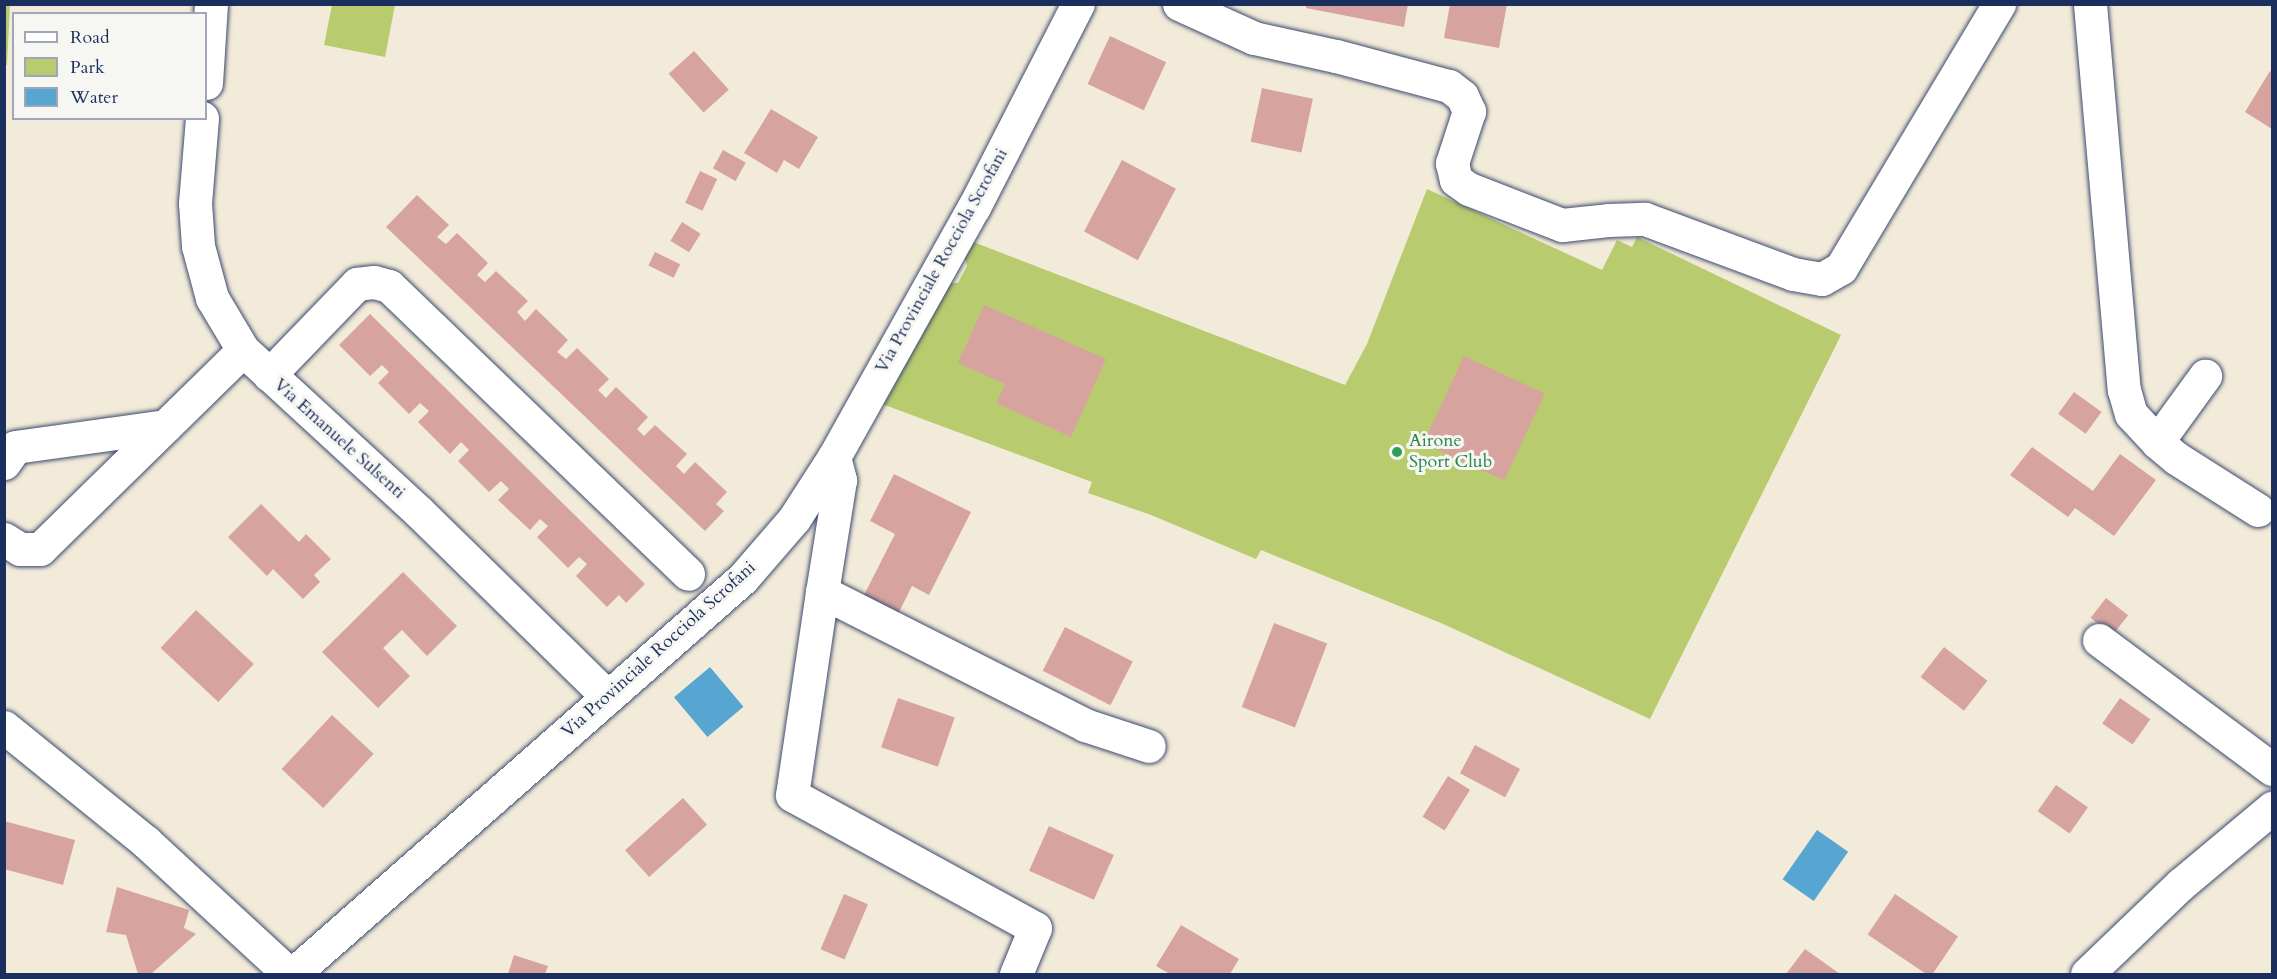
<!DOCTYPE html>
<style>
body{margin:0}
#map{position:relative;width:2277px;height:979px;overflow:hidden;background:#f3ebd9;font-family:Cardo,serif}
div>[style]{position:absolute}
.green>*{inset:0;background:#b8cb6e}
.water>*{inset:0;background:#57a6d1;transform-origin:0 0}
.building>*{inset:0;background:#d7a39f;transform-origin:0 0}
.roads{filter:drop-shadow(0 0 2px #3b4b70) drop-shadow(0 0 2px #3b4b70)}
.minor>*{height:33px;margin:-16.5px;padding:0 16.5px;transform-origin:16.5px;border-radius:16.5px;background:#fff}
.dots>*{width:16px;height:16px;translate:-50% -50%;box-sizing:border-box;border:3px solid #f6f6f2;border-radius:50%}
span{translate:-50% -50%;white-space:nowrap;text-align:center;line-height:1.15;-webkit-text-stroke:6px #f6f6f2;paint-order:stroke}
.street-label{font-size:18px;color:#1b2f5e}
.leisure-label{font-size:18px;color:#27864d}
.left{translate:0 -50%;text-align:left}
.frame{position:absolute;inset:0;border:6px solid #1b2f5e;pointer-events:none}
.legend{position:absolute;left:12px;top:12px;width:195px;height:108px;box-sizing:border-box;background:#f6f6f2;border:2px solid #9ea6b7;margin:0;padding:8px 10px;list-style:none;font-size:18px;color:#1b2f5e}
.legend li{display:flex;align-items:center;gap:12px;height:30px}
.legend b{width:30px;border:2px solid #9ea6b7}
</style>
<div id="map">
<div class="green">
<div style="clip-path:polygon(4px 5px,10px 5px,7px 65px,4px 65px)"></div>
<div style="clip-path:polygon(332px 5px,395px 5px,385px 57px,324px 45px)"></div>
<div style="clip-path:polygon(1427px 189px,1602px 270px,1617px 240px,1632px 247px,1637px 237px,1841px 335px,1650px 719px,1441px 623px,1261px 550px,1256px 559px,1151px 515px,1088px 493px,1092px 482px,874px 401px,943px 283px,958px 283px,967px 266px,963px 251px,968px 240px,1345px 385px,1367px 344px)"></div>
</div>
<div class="water">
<div style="left:710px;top:667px;width:52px;height:47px;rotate:50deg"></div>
<div style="left:1817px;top:830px;width:38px;height:60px;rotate:35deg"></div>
</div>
<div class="building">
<div style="clip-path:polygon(1307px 4px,1408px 4px,1404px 27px,1306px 8px)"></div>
<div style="clip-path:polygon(1450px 4px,1507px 4px,1499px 48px,1444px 38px)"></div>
<div style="left:1110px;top:36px;width:62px;height:53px;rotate:25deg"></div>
<div style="left:694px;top:51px;width:52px;height:34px;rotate:48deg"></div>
<div style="clip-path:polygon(2270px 71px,2272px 73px,2272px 129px,2245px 112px)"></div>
<div style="left:1262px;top:88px;width:52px;height:55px;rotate:12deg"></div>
<div style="clip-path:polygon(771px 109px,818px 137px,799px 169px,784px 160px,777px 173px,744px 153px)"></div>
<div style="left:723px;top:150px;width:26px;height:21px;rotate:29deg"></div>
<div style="left:1122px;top:160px;width:61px;height:81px;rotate:28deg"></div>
<div style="left:700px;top:171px;width:19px;height:35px;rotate:25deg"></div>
<div style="clip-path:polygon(417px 195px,449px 225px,437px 237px,446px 244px,457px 233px,488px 263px,477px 275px,485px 282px,496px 271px,528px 301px,517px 312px,525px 321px,536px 309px,568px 340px,557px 352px,566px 359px,577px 348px,609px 379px,598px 390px,606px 398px,616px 387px,648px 417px,637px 429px,644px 436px,655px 425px,687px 454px,676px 466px,684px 474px,695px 462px,727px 492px,716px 504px,724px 511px,705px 531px,386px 227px)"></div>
<div style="left:682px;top:222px;width:22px;height:22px;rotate:32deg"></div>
<div style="left:655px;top:252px;width:28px;height:15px;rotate:26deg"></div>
<div style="clip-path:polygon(984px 305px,1106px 359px,1071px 437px,996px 403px,1005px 384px,958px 363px)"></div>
<div style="clip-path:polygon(370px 314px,645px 584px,626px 603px,619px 595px,607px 607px,576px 576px,587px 564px,579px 557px,568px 568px,537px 537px,548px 526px,540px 519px,530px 530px,498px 500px,509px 489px,501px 481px,489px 492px,458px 461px,469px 450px,461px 442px,450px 454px,418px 422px,429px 411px,420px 403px,409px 414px,378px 383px,389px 372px,382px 365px,370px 376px,339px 345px)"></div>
<div style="left:1464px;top:356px;width:89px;height:96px;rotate:25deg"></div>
<div style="left:2074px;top:392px;width:34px;height:27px;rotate:36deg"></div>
<div style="clip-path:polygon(2032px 447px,2093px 491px,2120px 454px,2156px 480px,2114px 536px,2075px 508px,2068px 517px,2010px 475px)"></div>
<div style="clip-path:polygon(894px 474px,971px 512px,929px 595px,912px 586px,896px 618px,861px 601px,895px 534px,870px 521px)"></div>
<div style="clip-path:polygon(261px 504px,299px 542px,306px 534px,331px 559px,314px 575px,320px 582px,303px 599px,273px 569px,267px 576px,228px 537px)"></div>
<div style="clip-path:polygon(403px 572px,457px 626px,427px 656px,402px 630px,383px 648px,410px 676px,378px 708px,322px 652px)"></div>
<div style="left:2106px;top:598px;width:28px;height:25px;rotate:38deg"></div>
<div style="left:196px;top:610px;width:79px;height:52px;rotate:43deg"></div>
<div style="left:1274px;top:623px;width:57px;height:90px;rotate:21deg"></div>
<div style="left:1065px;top:627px;width:76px;height:49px;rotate:27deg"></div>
<div style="left:1944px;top:647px;width:55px;height:38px;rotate:38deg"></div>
<div style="left:898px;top:698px;width:60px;height:52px;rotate:19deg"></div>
<div style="left:2120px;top:698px;width:37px;height:31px;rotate:35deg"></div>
<div style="left:332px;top:715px;width:57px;height:74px;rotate:43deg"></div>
<div style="left:1475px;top:745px;width:51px;height:32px;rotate:28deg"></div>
<div style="left:1448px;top:776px;width:26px;height:48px;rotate:32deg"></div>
<div style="left:2056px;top:785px;width:39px;height:32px;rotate:35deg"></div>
<div style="left:683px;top:798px;width:36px;height:78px;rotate:48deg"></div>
<div style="clip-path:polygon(4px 821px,75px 840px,63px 885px,4px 869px)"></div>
<div style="left:1049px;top:826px;width:71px;height:49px;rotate:24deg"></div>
<div style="clip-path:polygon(117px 887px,189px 910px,184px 928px,196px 934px,151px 974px,138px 974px,126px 935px,106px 932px)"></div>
<div style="left:844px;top:894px;width:26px;height:60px;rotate:23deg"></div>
<div style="left:1895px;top:894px;width:76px;height:49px;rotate:34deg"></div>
<div style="clip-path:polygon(1181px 925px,1239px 959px,1230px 974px,1170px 974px,1156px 966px)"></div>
<div style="clip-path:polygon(1805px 949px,1840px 974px,1786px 974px)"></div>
<div style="clip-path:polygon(514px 955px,548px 966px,545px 974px,508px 974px)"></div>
</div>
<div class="roads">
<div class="minor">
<div style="left:1179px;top:4px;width:82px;rotate:24.4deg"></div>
<div style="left:1254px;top:38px;width:84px;rotate:12.4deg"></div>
<div style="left:1336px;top:56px;width:117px;rotate:14.9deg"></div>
<div style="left:1449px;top:86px;width:16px;rotate:38deg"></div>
<div style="left:1462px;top:96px;width:17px;rotate:65deg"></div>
<div style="left:1469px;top:111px;width:55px;rotate:108.1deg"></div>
<div style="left:1452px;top:163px;width:17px;rotate:77deg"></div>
<div style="left:1456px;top:180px;width:16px;rotate:35deg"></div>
<div style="left:1469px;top:189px;width:100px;rotate:21.2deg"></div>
<div style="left:1562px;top:225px;width:46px;rotate:-6.2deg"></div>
<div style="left:1608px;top:220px;width:37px;rotate:-2deg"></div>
<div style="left:1645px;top:219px;width:158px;rotate:20.4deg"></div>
<div style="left:1793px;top:274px;width:29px;rotate:10deg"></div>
<div style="left:1822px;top:279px;width:22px;rotate:-30deg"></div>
<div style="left:1841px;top:268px;width:308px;rotate:-59.1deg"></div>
<div style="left:2090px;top:4px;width:387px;rotate:85deg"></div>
<div style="left:2124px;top:390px;width:25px;rotate:74deg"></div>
<div style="left:2131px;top:414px;width:38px;rotate:47deg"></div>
<div style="left:2157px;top:442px;width:25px;rotate:40deg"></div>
<div style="left:2176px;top:458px;width:97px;rotate:32.4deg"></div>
<div style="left:206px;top:83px;width:79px;rotate:-86.4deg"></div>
<div style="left:202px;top:118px;width:85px;rotate:94.7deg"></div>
<div style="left:195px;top:203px;width:43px;rotate:86deg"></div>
<div style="left:198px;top:246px;width:54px;rotate:74.9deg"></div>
<div style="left:212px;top:298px;width:61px;rotate:59.2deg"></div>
<div style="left:243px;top:350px;width:239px;rotate:42.6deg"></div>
<div style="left:419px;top:512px;width:264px;rotate:44.4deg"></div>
<div style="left:269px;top:375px;width:127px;rotate:-46deg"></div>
<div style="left:357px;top:284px;width:17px;rotate:-7deg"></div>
<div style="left:374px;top:282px;width:16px;rotate:15deg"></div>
<div style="left:389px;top:286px;width:415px;rotate:43.9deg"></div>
<div style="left:2157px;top:442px;width:82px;rotate:-54deg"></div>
<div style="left:834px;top:457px;width:24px;rotate:75deg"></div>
<div style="left:840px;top:480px;width:113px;rotate:99.1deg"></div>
<div style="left:822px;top:592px;width:295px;rotate:26.8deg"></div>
<div style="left:1085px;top:725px;width:67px;rotate:18.2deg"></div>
<div style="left:4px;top:463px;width:19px;rotate:-55deg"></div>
<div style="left:15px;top:447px;width:152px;rotate:-7.9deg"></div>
<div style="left:4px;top:539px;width:19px;rotate:32deg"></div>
<div style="left:20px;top:549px;width:20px"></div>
<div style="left:40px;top:549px;width:284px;rotate:-44.4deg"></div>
<div style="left:822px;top:592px;width:205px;rotate:98.4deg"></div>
<div style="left:792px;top:795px;width:277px;rotate:28.7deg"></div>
<div style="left:1035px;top:928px;width:50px;rotate:112.4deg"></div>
<div style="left:2099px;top:640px;width:216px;rotate:36.7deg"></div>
<div style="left:4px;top:727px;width:183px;rotate:39deg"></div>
<div style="left:146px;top:842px;width:195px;rotate:42.7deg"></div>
<div style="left:293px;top:974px;width:599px;rotate:-41.35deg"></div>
<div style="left:743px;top:578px;width:78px;rotate:-49.2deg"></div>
<div style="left:794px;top:519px;width:74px;rotate:-57.2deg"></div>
<div style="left:834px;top:457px;width:287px;rotate:-60.8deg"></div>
<div style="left:974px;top:207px;width:228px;rotate:-62.9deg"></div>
<div style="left:2087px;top:974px;width:130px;rotate:-43.8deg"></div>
<div style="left:2181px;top:884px;width:119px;rotate:-39.9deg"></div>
</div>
</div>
<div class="dots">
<div style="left:1397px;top:452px;background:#2e9e5b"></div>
</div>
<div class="street-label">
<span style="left:942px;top:261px;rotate:-61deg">Via Provinciale Rocciola Scrofani</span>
<span style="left:339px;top:439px;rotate:42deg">Via Emanuele Sulsenti</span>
<span style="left:659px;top:650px;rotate:-42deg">Via Provinciale Rocciola Scrofani</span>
</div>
<div class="leisure-label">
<span class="left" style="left:1409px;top:452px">Airone<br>Sport Club</span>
</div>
<div class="frame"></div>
<ul class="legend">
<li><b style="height:8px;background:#fff"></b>Road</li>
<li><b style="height:16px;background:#b8cb6e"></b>Park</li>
<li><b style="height:16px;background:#57a6d1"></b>Water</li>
</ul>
</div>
